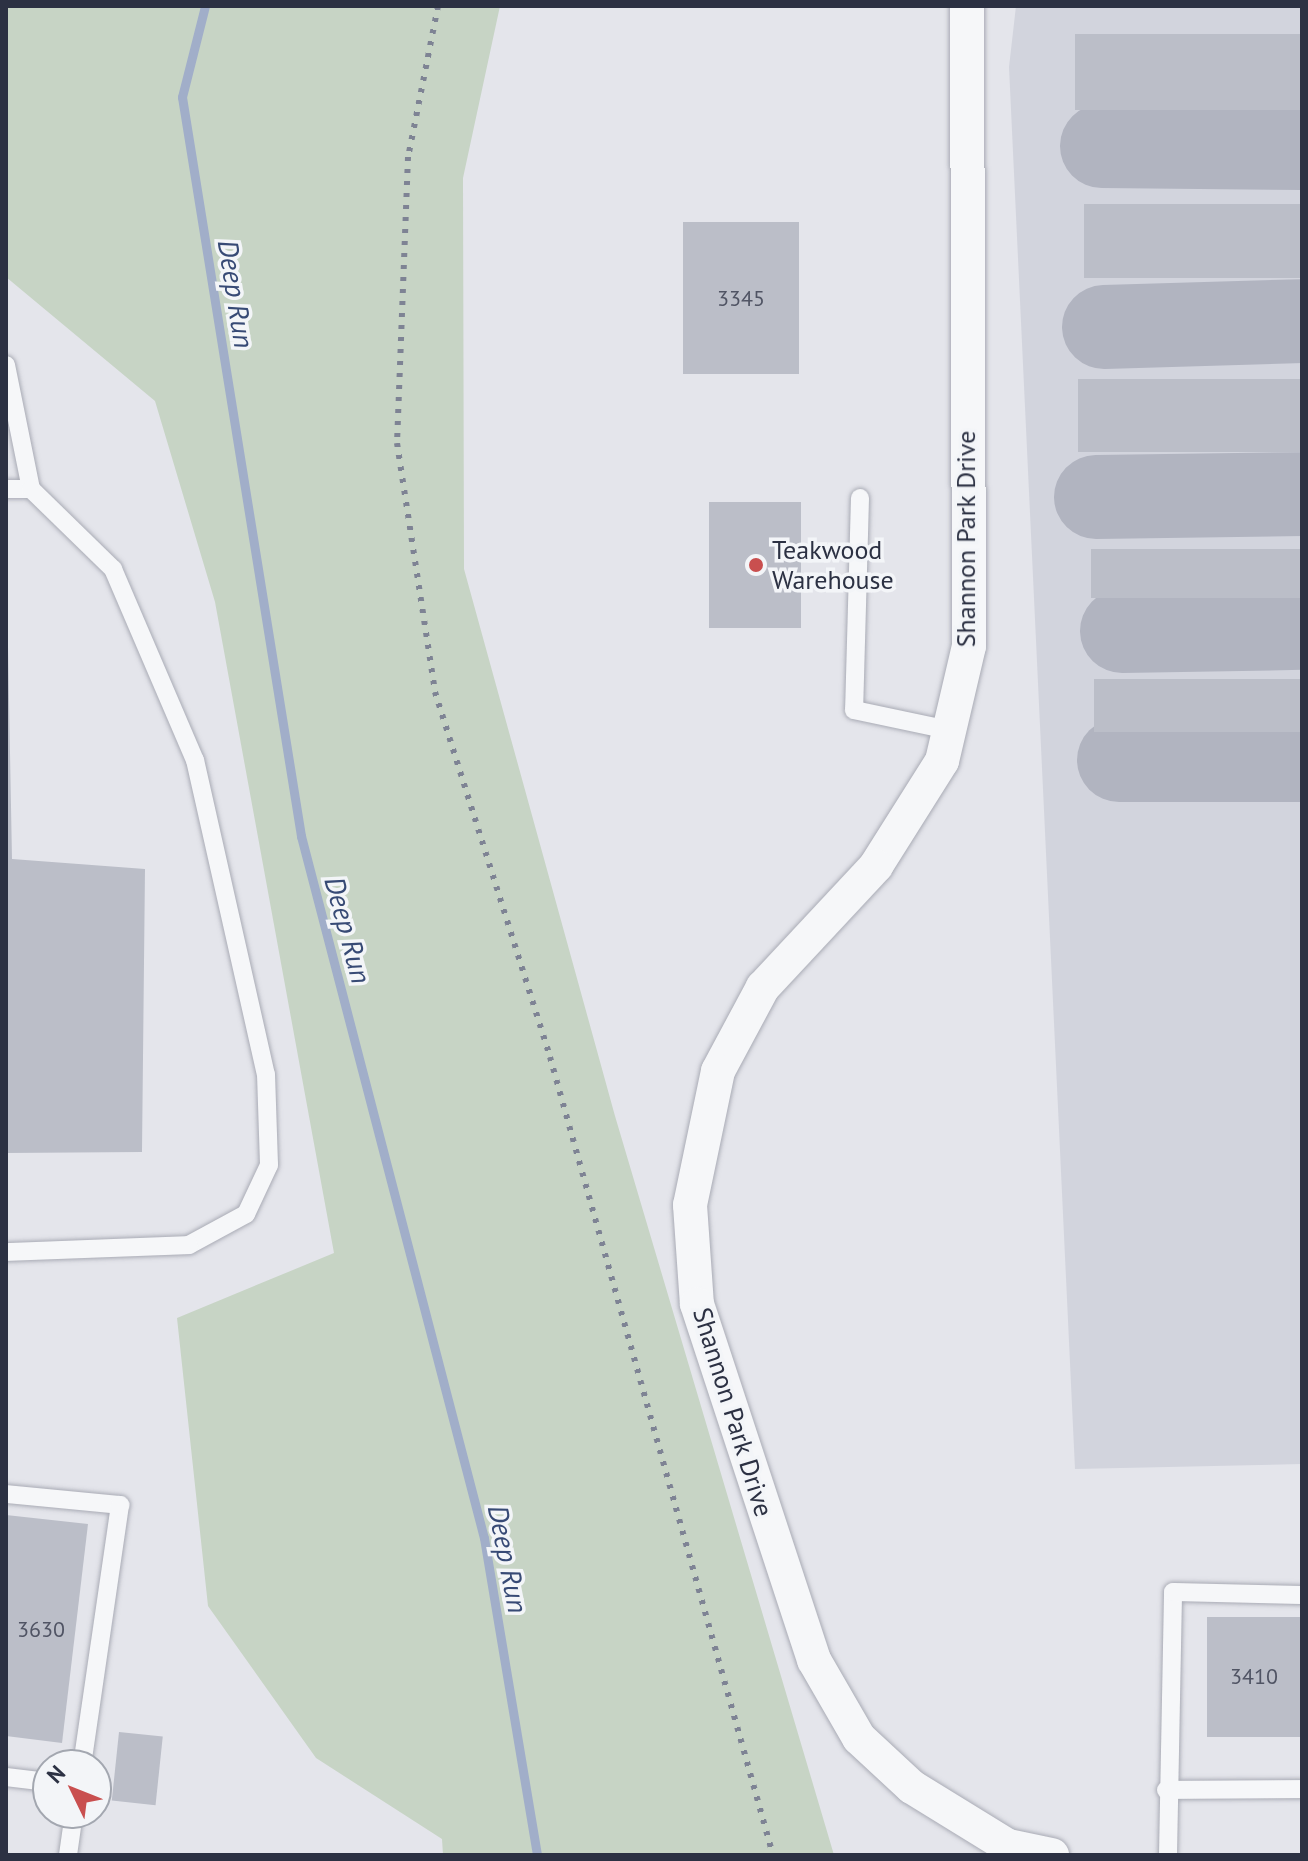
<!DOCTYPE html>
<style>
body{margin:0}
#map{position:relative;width:1308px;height:1861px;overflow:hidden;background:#e4e5eb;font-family:"PT Sans",sans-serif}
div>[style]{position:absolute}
.built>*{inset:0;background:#d2d4dd}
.green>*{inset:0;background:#c7d4c5}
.stream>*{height:9px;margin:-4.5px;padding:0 4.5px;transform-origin:4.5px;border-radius:4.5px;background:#a1aec9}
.taxiway>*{height:84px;margin:-42px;padding:0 42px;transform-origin:42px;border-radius:42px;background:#b1b4c0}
.building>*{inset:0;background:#bbbec8;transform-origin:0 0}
.roads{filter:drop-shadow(0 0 2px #a9abb5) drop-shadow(0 0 2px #a9abb5)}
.service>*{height:18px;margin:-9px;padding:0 9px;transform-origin:9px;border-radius:9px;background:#f6f7f9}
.minor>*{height:34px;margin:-17px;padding:0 17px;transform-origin:17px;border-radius:17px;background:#f6f7f9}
.rail>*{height:6px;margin-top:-3px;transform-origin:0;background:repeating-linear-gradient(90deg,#7e8394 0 4px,transparent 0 12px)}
.dots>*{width:22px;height:22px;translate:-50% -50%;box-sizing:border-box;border:4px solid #f3f5f8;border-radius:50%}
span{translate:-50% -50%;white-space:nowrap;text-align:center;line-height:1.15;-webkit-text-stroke:7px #f3f5f8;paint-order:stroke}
.number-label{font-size:22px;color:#505464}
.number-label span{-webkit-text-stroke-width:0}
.street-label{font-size:26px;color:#2c3143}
.poi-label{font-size:26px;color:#2c3143}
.left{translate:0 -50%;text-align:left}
.water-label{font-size:28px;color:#374a75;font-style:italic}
.frame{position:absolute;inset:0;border:8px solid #2c3143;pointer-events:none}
.north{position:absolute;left:32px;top:1749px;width:80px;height:80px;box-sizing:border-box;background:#f3f5f8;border:2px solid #a3a7b0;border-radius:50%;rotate:313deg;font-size:22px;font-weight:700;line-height:32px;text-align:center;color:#2c3143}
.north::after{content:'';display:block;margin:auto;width:28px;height:36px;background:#c94f4f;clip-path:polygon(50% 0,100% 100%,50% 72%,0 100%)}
</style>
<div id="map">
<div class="built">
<div style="clip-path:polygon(1016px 6px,1302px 6px,1302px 1464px,1075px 1469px,1009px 67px)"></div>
</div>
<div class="green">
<div style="clip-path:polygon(6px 6px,500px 6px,463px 178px,464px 569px,615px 1116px,834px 1855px,443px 1855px,442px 1839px,316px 1758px,208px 1606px,177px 1318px,334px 1253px,215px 602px,155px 401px,6px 277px)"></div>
</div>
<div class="stream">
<div style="left:205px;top:6px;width:94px;rotate:104.2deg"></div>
<div style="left:182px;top:97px;width:749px;rotate:80.85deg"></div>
<div style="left:301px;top:836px;width:725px;rotate:75.39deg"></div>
<div style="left:484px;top:1538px;width:321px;rotate:80.5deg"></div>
</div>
<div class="taxiway">
<div style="left:1102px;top:146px;width:200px;rotate:0.6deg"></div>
<div style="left:1104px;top:327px;width:198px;rotate:-1.7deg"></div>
<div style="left:1096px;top:497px;width:206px;rotate:-0.8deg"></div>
<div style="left:1122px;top:631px;width:180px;rotate:-1deg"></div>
<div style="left:1119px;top:760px;width:183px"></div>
</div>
<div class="building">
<div style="left:1302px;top:34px;width:76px;height:227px;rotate:90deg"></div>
<div style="left:1302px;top:204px;width:74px;height:218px;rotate:90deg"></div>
<div style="left:799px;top:222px;width:152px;height:116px;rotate:90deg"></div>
<div style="left:1302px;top:379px;width:73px;height:224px;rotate:90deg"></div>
<div style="left:801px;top:502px;width:126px;height:92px;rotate:90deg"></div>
<div style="clip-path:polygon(6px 539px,12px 859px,145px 869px,142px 1152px,6px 1153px)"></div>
<div style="left:1302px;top:549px;width:49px;height:211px;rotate:90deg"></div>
<div style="left:1302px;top:679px;width:53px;height:208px;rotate:90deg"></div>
<div style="clip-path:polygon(6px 1515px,88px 1524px,62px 1743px,6px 1736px)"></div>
<div style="left:1207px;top:1617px;width:95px;height:120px"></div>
<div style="left:119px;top:1732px;width:44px;height:69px;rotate:6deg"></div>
</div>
<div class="roads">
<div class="service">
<div style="left:6px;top:365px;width:126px;rotate:78.6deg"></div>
<div style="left:6px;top:489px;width:25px"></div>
<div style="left:31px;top:489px;width:115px;rotate:44.3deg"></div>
<div style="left:113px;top:569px;width:208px;rotate:66.8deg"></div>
<div style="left:195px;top:760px;width:322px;rotate:77.3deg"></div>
<div style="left:266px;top:1074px;width:91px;rotate:88.1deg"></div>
<div style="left:269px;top:1165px;width:54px;rotate:115.1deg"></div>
<div style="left:246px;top:1214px;width:65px;rotate:151.5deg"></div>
<div style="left:189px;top:1245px;width:183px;rotate:177.8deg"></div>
<div style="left:860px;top:498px;width:212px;rotate:91.6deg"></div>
<div style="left:854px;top:710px;width:97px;rotate:11.9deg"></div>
<div style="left:6px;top:1494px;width:115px;rotate:5.5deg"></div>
<div style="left:120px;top:1505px;width:263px;rotate:98.3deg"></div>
<div style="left:6px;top:1777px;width:42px;rotate:6.8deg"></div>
<div style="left:1166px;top:1790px;width:136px;rotate:-0.4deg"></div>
<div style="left:68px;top:1855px;width:42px;rotate:-81.9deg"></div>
<div style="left:1168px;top:1855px;width:263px;rotate:-88.9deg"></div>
<div style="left:1173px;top:1592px;width:129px;rotate:1.3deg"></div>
</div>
<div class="minor">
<div style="left:967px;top:6px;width:640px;rotate:89.82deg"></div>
<div style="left:969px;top:646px;width:118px;rotate:103.2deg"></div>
<div style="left:942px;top:761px;width:124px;rotate:122.2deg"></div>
<div style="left:876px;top:866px;width:166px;rotate:133deg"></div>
<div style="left:763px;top:987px;width:95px;rotate:118.2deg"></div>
<div style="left:718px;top:1071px;width:137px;rotate:101.8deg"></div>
<div style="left:690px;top:1205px;width:99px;rotate:86deg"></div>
<div style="left:697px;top:1304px;width:375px;rotate:71.8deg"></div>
<div style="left:814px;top:1660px;width:90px;rotate:60deg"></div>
<div style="left:859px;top:1738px;width:72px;rotate:42.8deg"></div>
<div style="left:912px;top:1787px;width:113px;rotate:31.6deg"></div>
<div style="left:1008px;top:1846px;width:45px;rotate:11.6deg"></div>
</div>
</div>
<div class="rail">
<div style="left:438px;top:6px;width:154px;rotate:101.2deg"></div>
<div style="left:408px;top:157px;width:286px;rotate:92.2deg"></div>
<div style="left:397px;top:443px;width:252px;rotate:81.3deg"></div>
<div style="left:435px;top:692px;width:383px;rotate:72.5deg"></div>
<div style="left:550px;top:1057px;width:829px;rotate:74.39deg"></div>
</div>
<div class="dots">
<div style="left:756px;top:565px;background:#c94f4f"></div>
</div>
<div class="number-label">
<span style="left:741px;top:299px">3345</span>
<span style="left:41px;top:1630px">3630</span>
<span style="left:1254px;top:1677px">3410</span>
</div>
<div class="street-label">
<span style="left:966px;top:539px;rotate:-90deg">Shannon Park Drive</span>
<span style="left:733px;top:1412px;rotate:73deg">Shannon Park Drive</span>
</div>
<div class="poi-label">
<span class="left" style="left:772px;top:565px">Teakwood<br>Warehouse</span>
</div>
<div class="water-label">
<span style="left:236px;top:294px;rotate:81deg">Deep Run</span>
<span style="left:348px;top:930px;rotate:75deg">Deep Run</span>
<span style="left:508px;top:1559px;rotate:79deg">Deep Run</span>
</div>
<div class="frame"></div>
<div class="north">N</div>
</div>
